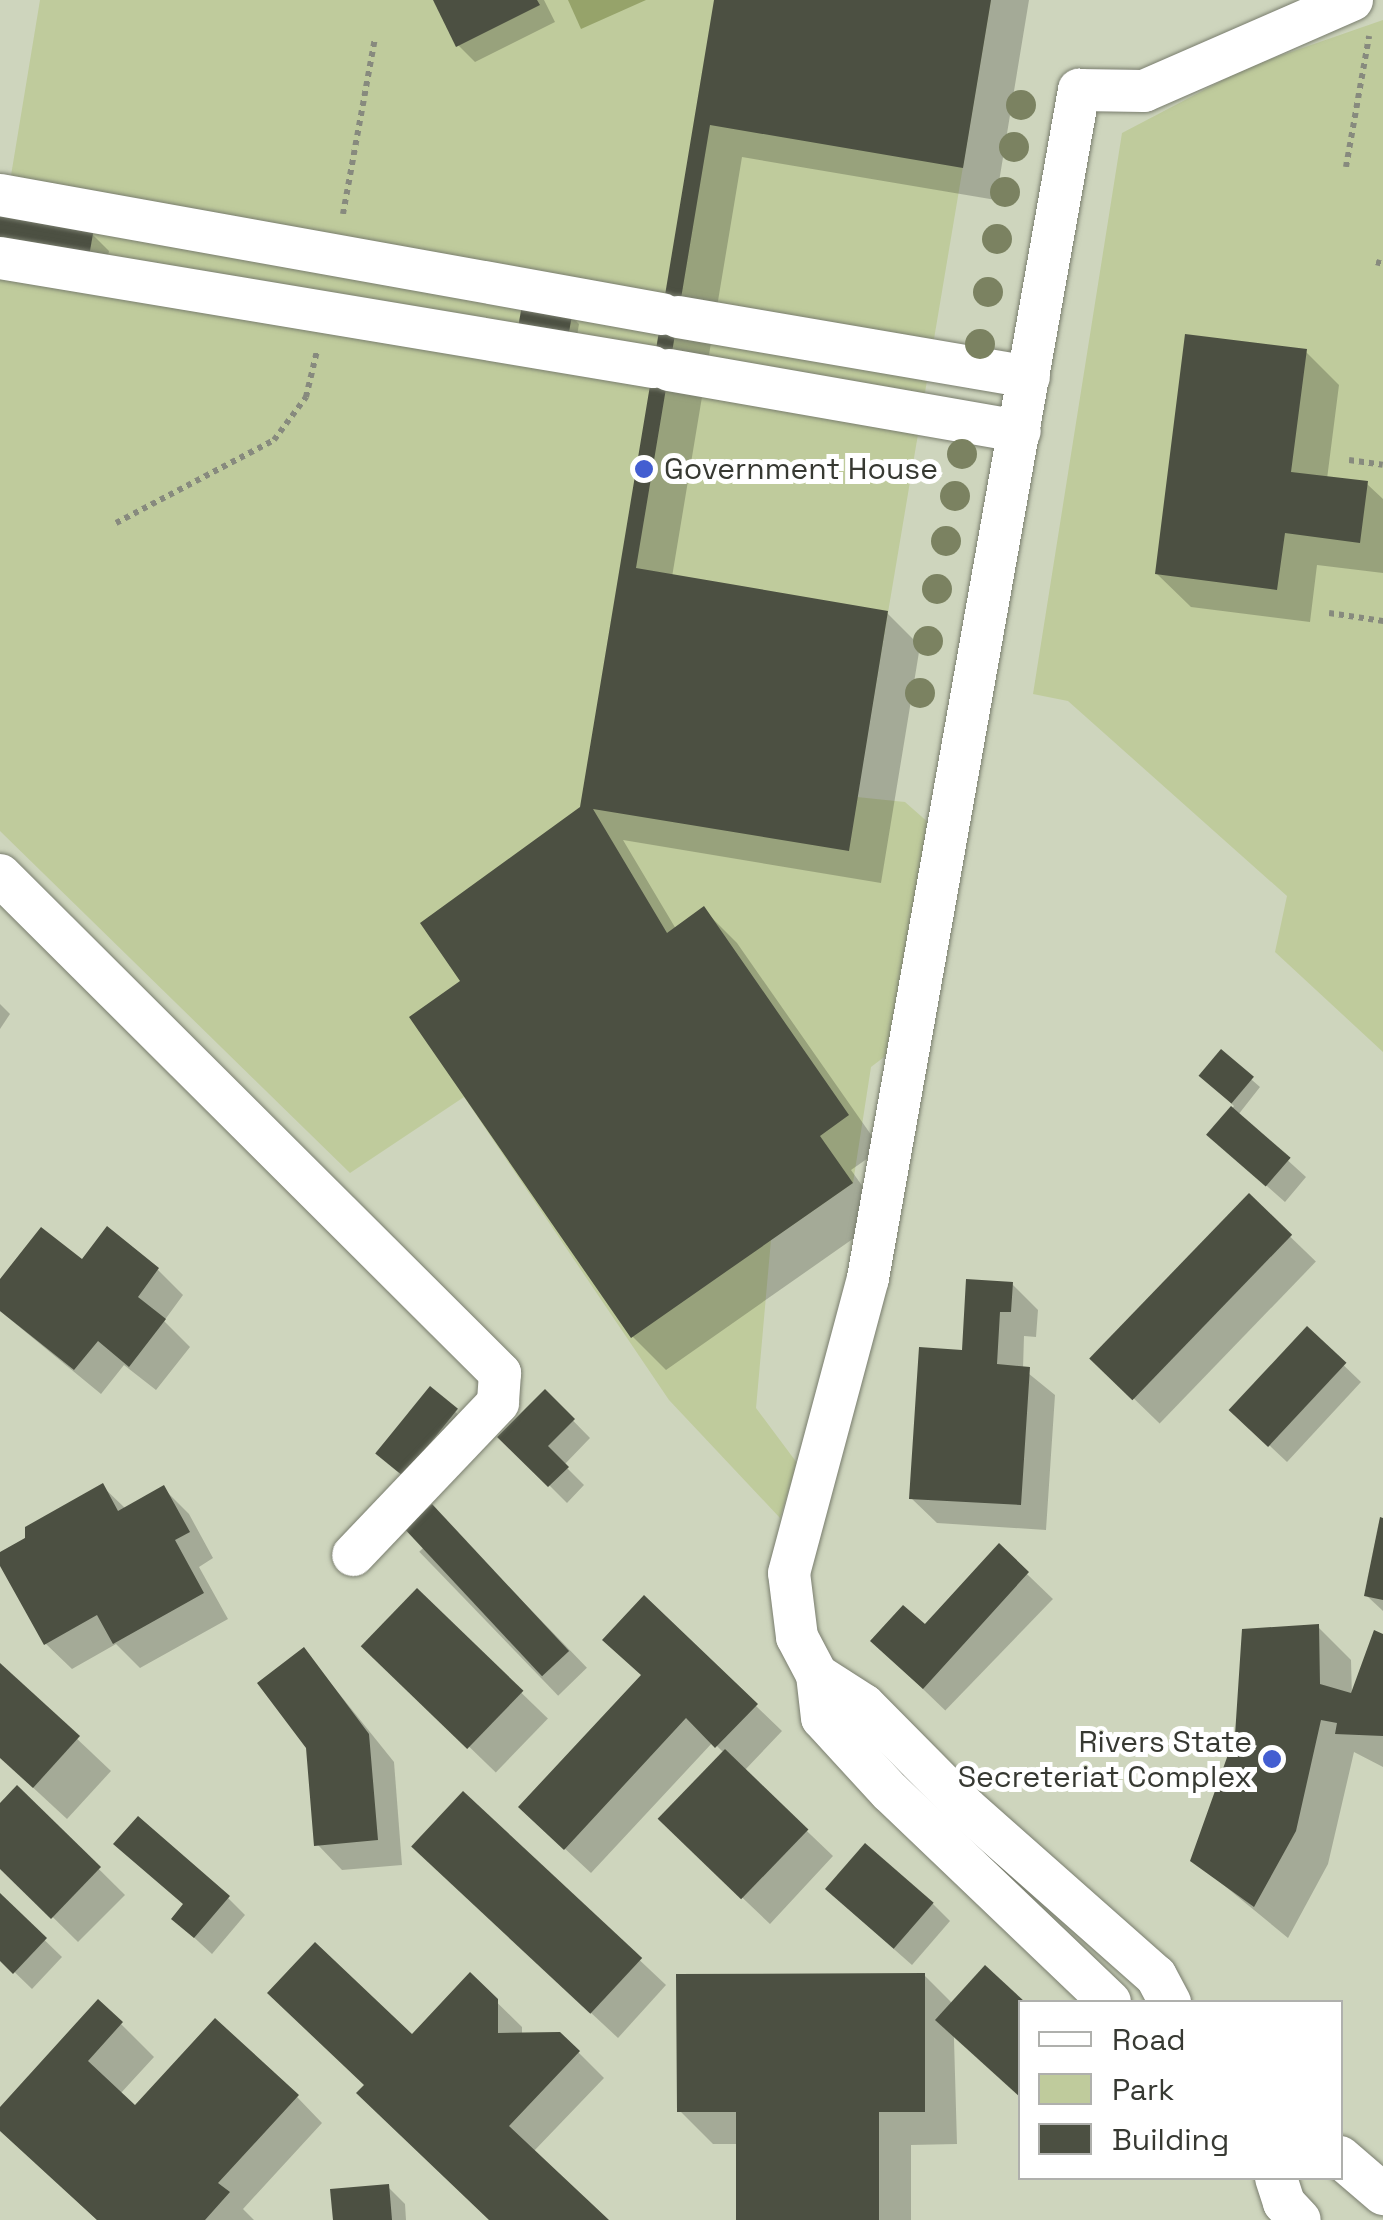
<!DOCTYPE html>
<style>
body{margin:0}
#map{position:relative;width:1383px;height:2220px;overflow:hidden;background:#dce1d0;font-family:"Space Grotesk",sans-serif}
div>[style]{position:absolute}
.built>*{inset:0;background:#ced5bd}
.green>*{inset:0;background:#bfcb9c}
.water>*{inset:0;background:#96a36a}
.shadow>*{inset:0;background:#0003;transform-origin:0 0}
.building>*{inset:0;background:#4c5042;transform-origin:0 0}
.path>*{height:6px;margin-top:-3px;transform-origin:0;background:repeating-linear-gradient(90deg,#878a7e 0 5px,transparent 0 10px)}
.roads{filter:drop-shadow(0 0 2px #797d6e) drop-shadow(0 0 2px #797d6e)}
.minor>*{height:42px;margin:-21px;padding:0 21px;transform-origin:21px;border-radius:21px;background:#fff}
.trees>*{width:30px;height:30px;margin:-15px;border-radius:50%;background:#7b8261}
.dots>*{width:28px;height:28px;translate:-50% -50%;box-sizing:border-box;border:5px solid #fff;border-radius:50%}
span{translate:-50% -50%;white-space:nowrap;text-align:center;line-height:1.15;-webkit-text-stroke:10px #fff;paint-order:stroke}
.poi-label{font-size:30px;color:#373932}
.left{translate:0 -50%;text-align:left}
.right{translate:-100% -50%;text-align:right}
.legend{position:absolute;left:1018px;top:2000px;width:325px;height:180px;box-sizing:border-box;background:#fff;border:2px solid #afb0ad;margin:0;padding:12px 18px;list-style:none;font-size:30px;color:#373932}
.legend li{display:flex;align-items:center;gap:20px;height:50px}
.legend b{width:50px;border:2px solid #afb0ad}
</style>
<div id="map">
<div class="built">
<div style="clip-path:polygon(evenodd,0 0,1383px 0,1383px 2220px,0 2220px,0 0,1021px 2002px,1340px 2002px,1340px 2178px,1021px 2178px,1021px 2002px)"></div>
</div>
<div class="green">
<div style="clip-path:polygon(40px 0,991px 0,857px 797px,905px 802px,930px 824px,892px 1051px,871px 1067px,853px 1183px,771px 1240px,756px 1408px,797px 1463px,780px 1518px,669px 1400px,464px 1097px,350px 1173px,0 831px,0 242px)"></div>
<div style="clip-path:polygon(1383px 20px,1383px 1052px,1275px 952px,1287px 896px,1068px 701px,1033px 694px,1122px 133px,1248px 67px)"></div>
</div>
<div class="water">
<div style="clip-path:polygon(568px 0,646px 0,581px 29px)"></div>
</div>
<div class="shadow">
<div style="clip-path:polygon(436px 0,544px 0,555px 22px,475px 62px,458px 45px)"></div>
<div style="clip-path:polygon(717px 0,1029px 0,996px 200px,742px 157px,672px 577px,887px 613px,920px 646px,881px 883px,623px 840px,676px 929px,704px 910px,737px 943px,881px 1149px,851px 1170px,884px 1217px,666px 1370px,633px 1337px,464px 981px,582px 808px)"></div>
<div style="clip-path:polygon(0 217px,91px 233px,109px 251px,105px 273px,0 245px)"></div>
<div style="clip-path:polygon(571px 316px,579px 324px,575px 348px,528px 340px)"></div>
<div style="clip-path:polygon(1306px 352px,1339px 385px,1327px 479px,1367px 484px,1383px 499px,1383px 573px,1317px 565px,1310px 622px,1191px 607px,1157px 574px)"></div>
<div style="clip-path:polygon(0 1004px,10px 1014px,0 1029px)"></div>
<div style="clip-path:polygon(1221px 1053px,1260px 1087px,1238px 1115px,1306px 1177px,1285px 1202px,1209px 1135px,1234px 1106px,1202px 1076px)"></div>
<div style="left:1249px;top:1197px;width:93px;height:225px;rotate:44deg"></div>
<div style="clip-path:polygon(83px 1263px,158px 1270px,183px 1295px,164px 1321px,190px 1347px,156px 1390px,124px 1365px,101px 1394px,0 1311px,0 1283px)"></div>
<div style="clip-path:polygon(1012px 1284px,1038px 1310px,1036px 1337px,1024px 1336px,1023px 1369px,1055px 1395px,1046px 1530px,937px 1523px,911px 1498px,964px 1352px)"></div>
<div style="clip-path:polygon(1307px 1330px,1361px 1382px,1287px 1462px,1250px 1427px)"></div>
<div style="left:430px;top:1390px;width:57px;height:82px;rotate:41deg"></div>
<div style="clip-path:polygon(545px 1392px,590px 1438px,564px 1465px,584px 1485px,567px 1503px,501px 1437px)"></div>
<div style="clip-path:polygon(102px 1486px,126px 1509px,163px 1488px,189px 1514px,213px 1558px,199px 1567px,228px 1619px,140px 1668px,116px 1644px,72px 1669px,46px 1644px,0 1555px)"></div>
<div style="clip-path:polygon(1383px 1520px,1383px 1611px,1367px 1596px)"></div>
<div style="left:448px;top:1524px;width:200px;height:40px;rotate:46deg"></div>
<div style="left:999px;top:1547px;width:75px;height:155px;rotate:44deg"></div>
<div style="left:417px;top:1592px;width:182px;height:75px;rotate:44deg"></div>
<div style="clip-path:polygon(644px 1598px,782px 1731px,744px 1771px,833px 1856px,770px 1924px,687px 1845px,724px 1753px,713px 1742px,591px 1873px,547px 1832px,643px 1676px)"></div>
<div style="clip-path:polygon(1318px 1627px,1351px 1660px,1352px 1698px,1383px 1637px,1383px 1767px,1354px 1752px,1328px 1864px,1288px 1938px,1193px 1860px)"></div>
<div style="clip-path:polygon(304px 1650px,394px 1762px,402px 1865px,342px 1870px,317px 1844px)"></div>
<div style="clip-path:polygon(0 1666px,111px 1771px,67px 1819px,0 1757px)"></div>
<div style="clip-path:polygon(17px 1788px,125px 1895px,78px 1942px,0 1865px,0 1806px)"></div>
<div style="clip-path:polygon(463px 1794px,666px 1985px,618px 2038px,440px 1872px)"></div>
<div style="clip-path:polygon(0 1897px,62px 1957px,32px 1989px,0 1958px)"></div>
<div style="clip-path:polygon(228px 1898px,245px 1915px,212px 1954px,174px 1919px)"></div>
<div style="clip-path:polygon(933px 1904px,950px 1921px,912px 1965px,845px 1906px)"></div>
<div style="clip-path:polygon(924px 1975px,953px 2004px,957px 2144px,911px 2145px,911px 2220px,739px 2220px,738px 2144px,713px 2144px,680px 2111px)"></div>
<div style="clip-path:polygon(470px 1976px,522px 2027px,522px 2035px,578px 2052px,604px 2078px,533px 2152px,606px 2220px,492px 2220px,412px 2038px)"></div>
<div style="clip-path:polygon(121px 2024px,154px 2057px,120px 2094px,135px 2108px,297px 2097px,322px 2123px,243px 2209px,254px 2220px,97px 2220px,0 2128px,0 2111px)"></div>
<div style="clip-path:polygon(388px 2187px,405px 2204px,406px 2220px,335px 2220px)"></div>
</div>
<div class="building">
<div style="clip-path:polygon(433px 0,537px 0,540px 5px,456px 47px)"></div>
<div style="clip-path:polygon(714px 0,991px 0,963px 168px,710px 125px,636px 568px,888px 611px,849px 851px,593px 809px,667px 933px,704px 906px,849px 1115px,820px 1136px,853px 1183px,631px 1338px,409px 1017px,460px 981px,420px 923px,580px 807px)"></div>
<div style="left:0;top:214px;width:95px;height:28px;rotate:10deg"></div>
<div style="left:522px;top:305px;width:51px;height:27px;rotate:10deg"></div>
<div style="clip-path:polygon(1185px 334px,1307px 349px,1291px 472px,1368px 481px,1360px 543px,1285px 533px,1277px 590px,1155px 574px)"></div>
<div style="left:1221px;top:1049px;width:43px;height:35px;rotate:40deg"></div>
<div style="left:1231px;top:1106px;width:79px;height:38px;rotate:41deg"></div>
<div style="left:1249px;top:1193px;width:60px;height:230px;rotate:44deg"></div>
<div style="clip-path:polygon(107px 1226px,159px 1268px,138px 1297px,166px 1319px,129px 1367px,98px 1341px,74px 1370px,0 1311px,0 1279px,41px 1227px,82px 1259px)"></div>
<div style="clip-path:polygon(966px 1279px,1013px 1282px,1011px 1312px,1000px 1312px,997px 1364px,1030px 1367px,1021px 1505px,909px 1499px,919px 1347px,962px 1350px)"></div>
<div style="left:1307px;top:1326px;width:54px;height:115px;rotate:43deg"></div>
<div style="left:430px;top:1386px;width:36px;height:87px;rotate:39deg"></div>
<div style="clip-path:polygon(545px 1389px,575px 1419px,548px 1446px,569px 1467px,548px 1487px,497px 1437px)"></div>
<div style="clip-path:polygon(103px 1483px,118px 1511px,164px 1485px,190px 1532px,175px 1540px,204px 1593px,113px 1644px,97px 1615px,44px 1645px,0 1566px,0 1552px,25px 1538px,25px 1527px)"></div>
<div style="left:432px;top:1504px;width:201px;height:37px;rotate:47deg"></div>
<div style="clip-path:polygon(1380px 1517px,1383px 1518px,1383px 1600px,1364px 1596px)"></div>
<div style="clip-path:polygon(999px 1543px,1029px 1572px,923px 1689px,870px 1641px,903px 1605px,925px 1624px)"></div>
<div style="left:417px;top:1588px;width:148px;height:81px;rotate:44deg"></div>
<div style="clip-path:polygon(644px 1595px,758px 1704px,715px 1748px,686px 1718px,564px 1850px,518px 1807px,641px 1675px,602px 1640px)"></div>
<div style="clip-path:polygon(1319px 1624px,1320px 1684px,1351px 1693px,1374px 1630px,1383px 1634px,1383px 1736px,1335px 1734px,1337px 1723px,1321px 1720px,1296px 1831px,1254px 1907px,1190px 1861px,1235px 1735px,1242px 1629px)"></div>
<div style="clip-path:polygon(304px 1647px,369px 1734px,378px 1840px,314px 1846px,306px 1748px,257px 1683px)"></div>
<div style="clip-path:polygon(0 1663px,80px 1736px,33px 1788px,0 1758px)"></div>
<div style="left:725px;top:1749px;width:116px;height:97px;rotate:44deg"></div>
<div style="clip-path:polygon(17px 1785px,101px 1867px,51px 1919px,0 1869px,0 1803px)"></div>
<div style="left:463px;top:1791px;width:245px;height:76px;rotate:43deg"></div>
<div style="clip-path:polygon(138px 1816px,230px 1896px,194px 1938px,171px 1919px,183px 1904px,113px 1844px)"></div>
<div style="left:865px;top:1843px;width:91px;height:61px;rotate:41deg"></div>
<div style="clip-path:polygon(0 1893px,47px 1938px,13px 1974px,0 1961px)"></div>
<div style="clip-path:polygon(315px 1942px,412px 2034px,470px 1972px,498px 1999px,498px 2033px,560px 2032px,580px 2051px,509px 2126px,609px 2220px,489px 2220px,356px 2093px,364px 2085px,267px 1993px)"></div>
<div style="clip-path:polygon(985px 1965px,1025px 2002px,1021px 2098px,935px 2020px)"></div>
<div style="clip-path:polygon(925px 1973px,925px 2112px,879px 2112px,879px 2220px,736px 2220px,736px 2112px,677px 2112px,676px 1974px)"></div>
<div style="clip-path:polygon(98px 1999px,123px 2022px,88px 2061px,135px 2105px,215px 2018px,299px 2095px,218px 2183px,230px 2192px,205px 2220px,97px 2220px,0 2131px,0 2107px)"></div>
<div style="clip-path:polygon(389px 2184px,392px 2220px,333px 2220px,330px 2189px)"></div>
</div>
<div class="path">
<div style="left:1346px;top:167px;width:133px;rotate:-80deg"></div>
<div style="left:343px;top:214px;width:179px;rotate:-79.7deg"></div>
<div style="left:1376px;top:262px;width:7px;rotate:16deg"></div>
<div style="left:1349px;top:460px;width:34px;rotate:8deg"></div>
<div style="left:116px;top:523px;width:178px;rotate:-27.7deg"></div>
<div style="left:274px;top:440px;width:54px;rotate:-53.3deg"></div>
<div style="left:306px;top:397px;width:47px;rotate:-76.6deg"></div>
<div style="left:1329px;top:613px;width:55px;rotate:8.4deg"></div>
</div>
<div class="roads">
<div class="minor">
<div style="left:0;top:195px;width:673px;rotate:10.19deg"></div>
<div style="left:0;top:258px;width:662px;rotate:9.48deg"></div>
<div style="left:678px;top:317px;width:356px;rotate:9.7deg"></div>
<div style="left:669px;top:370px;width:356px;rotate:9.9deg"></div>
<div style="left:0;top:875px;width:706px;rotate:44.89deg"></div>
<div style="left:500px;top:1373px;width:30px;rotate:94deg"></div>
<div style="left:498px;top:1403px;width:210px;rotate:133.6deg"></div>
<div style="left:817px;top:1675px;width:56px;rotate:32.6deg"></div>
<div style="left:864px;top:1705px;width:146px;rotate:45.3deg"></div>
<div style="left:967px;top:1809px;width:252px;rotate:41.5deg"></div>
<div style="left:1156px;top:1976px;width:30px;rotate:62deg"></div>
<div style="left:1110px;top:2002px;width:304px;rotate:-136.3deg"></div>
<div style="left:890px;top:1792px;width:100px;rotate:-132.6deg"></div>
<div style="left:822px;top:1718px;width:43px;rotate:-96.6deg"></div>
<div style="left:817px;top:1675px;width:43px;rotate:-117.8deg"></div>
<div style="left:797px;top:1637px;width:64px;rotate:-97.1deg"></div>
<div style="left:789px;top:1573px;width:305px;rotate:-75deg"></div>
<div style="left:868px;top:1278px;width:1207px;rotate:-79.93deg"></div>
<div style="left:1079px;top:90px;width:65px;rotate:0.9deg"></div>
<div style="left:1144px;top:91px;width:227px;rotate:-23.6deg"></div>
<div style="left:1340px;top:2157px;width:57px;rotate:40.7deg"></div>
<div style="left:1276px;top:2178px;width:26px;rotate:72deg"></div>
<div style="left:1284px;top:2203px;width:23px;rotate:47deg"></div>
</div>
</div>
<div class="trees">
<div style="left:1021px;top:105px"></div>
<div style="left:1014px;top:147px"></div>
<div style="left:1005px;top:192px"></div>
<div style="left:997px;top:239px"></div>
<div style="left:988px;top:292px"></div>
<div style="left:980px;top:344px"></div>
<div style="left:962px;top:454px"></div>
<div style="left:955px;top:496px"></div>
<div style="left:946px;top:541px"></div>
<div style="left:937px;top:589px"></div>
<div style="left:928px;top:641px"></div>
<div style="left:920px;top:693px"></div>
</div>
<div class="dots">
<div style="left:644px;top:469px;background:#435ed1"></div>
<div style="left:1272px;top:1759px;background:#435ed1"></div>
</div>
<div class="poi-label">
<span class="left" style="left:664px;top:469px">Government House</span>
<span class="right" style="left:1252px;top:1759px">Rivers State<br>Secreteriat Complex</span>
</div>
<ul class="legend">
<li><b style="height:12px;background:#fff"></b>Road</li>
<li><b style="height:28px;background:#bfcb9c"></b>Park</li>
<li><b style="height:28px;background:#4c5042"></b>Building</li>
</ul>
</div>
